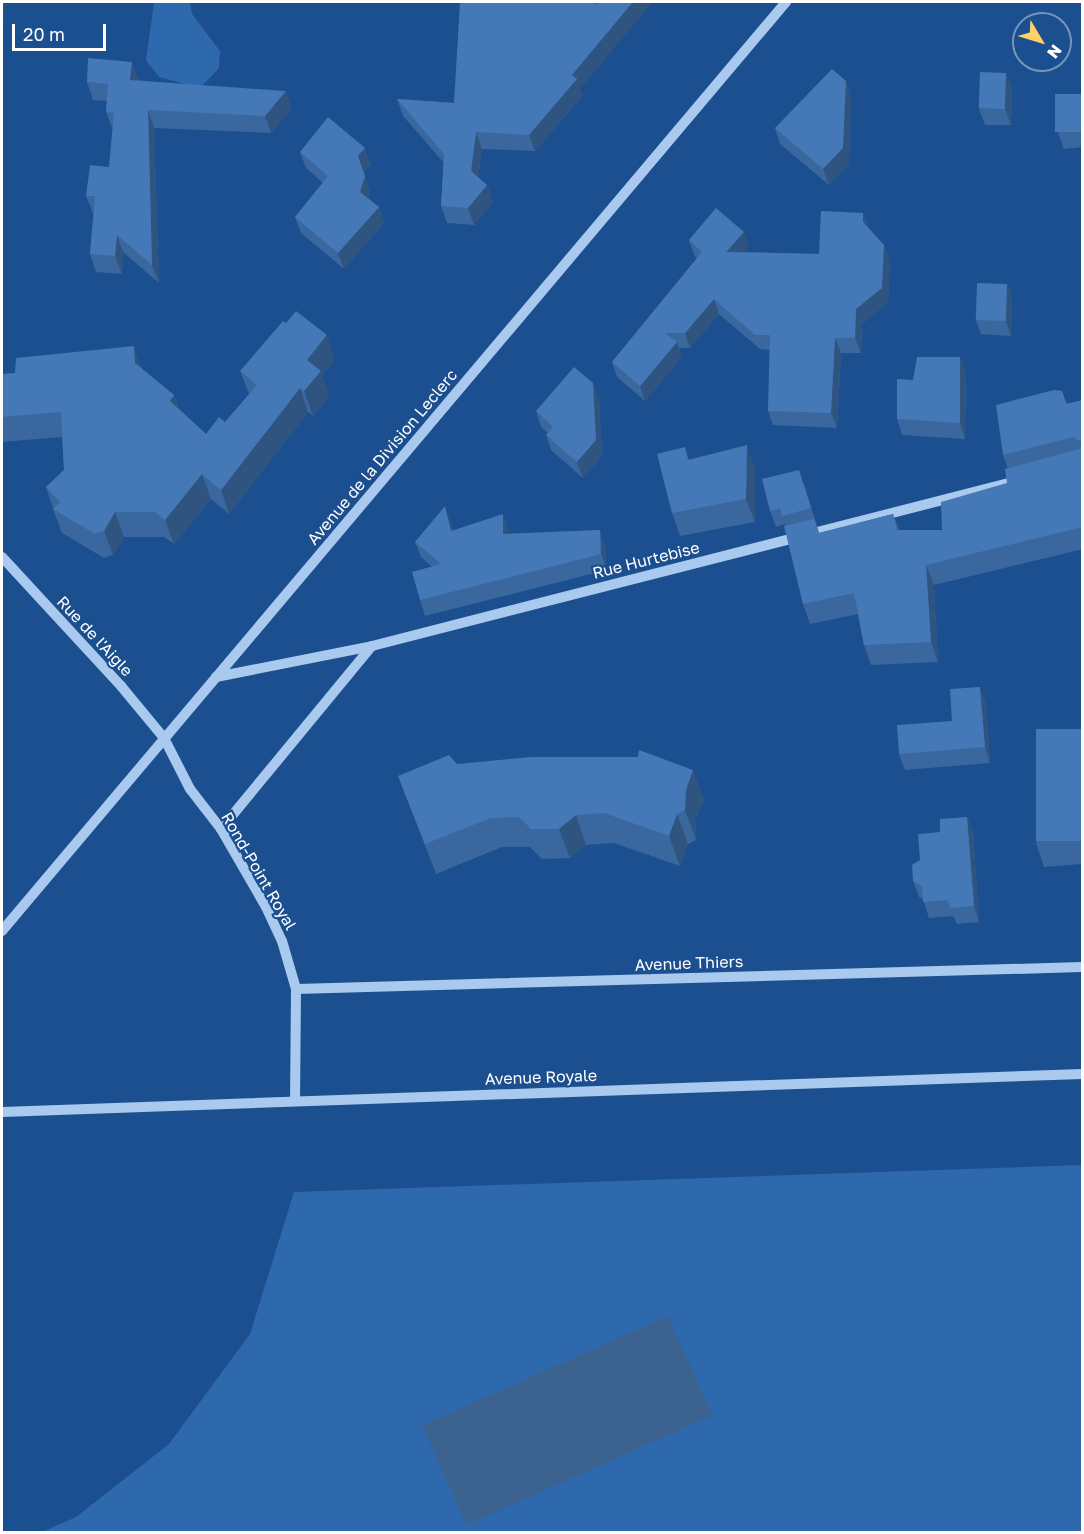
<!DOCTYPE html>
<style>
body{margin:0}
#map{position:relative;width:1084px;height:1534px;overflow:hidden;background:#1b4f8f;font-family:"Golos Text",sans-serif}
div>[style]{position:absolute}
.green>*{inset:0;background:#2e69ad}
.water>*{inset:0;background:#3c6290;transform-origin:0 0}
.minor>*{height:10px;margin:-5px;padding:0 5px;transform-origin:5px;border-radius:5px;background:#a9c9ee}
.wall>*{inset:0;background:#3a679d}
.shaded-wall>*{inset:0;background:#305480}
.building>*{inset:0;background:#4478b7;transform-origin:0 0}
span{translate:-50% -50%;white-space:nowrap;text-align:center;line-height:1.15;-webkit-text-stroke:4.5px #1b4f8f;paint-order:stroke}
.street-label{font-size:16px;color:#fff}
.frame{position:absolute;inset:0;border:3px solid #fff;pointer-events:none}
.north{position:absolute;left:1012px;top:12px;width:60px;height:60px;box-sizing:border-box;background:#1b4f8f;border:2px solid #7695bc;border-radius:50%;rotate:128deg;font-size:16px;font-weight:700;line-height:24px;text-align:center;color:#fff}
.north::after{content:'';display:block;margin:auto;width:21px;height:27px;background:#ffd166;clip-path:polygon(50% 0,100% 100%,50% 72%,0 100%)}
.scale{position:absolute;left:12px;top:24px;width:94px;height:27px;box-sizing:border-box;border:3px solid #fff;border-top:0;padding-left:8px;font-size:18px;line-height:21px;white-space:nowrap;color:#fff;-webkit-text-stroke:4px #1b4f8f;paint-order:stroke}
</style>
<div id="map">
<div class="green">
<div style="clip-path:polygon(154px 2px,190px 2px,192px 14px,220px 51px,219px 68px,200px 88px,159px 77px,146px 60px)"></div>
<div style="clip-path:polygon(1082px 1165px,1082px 1532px,42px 1532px,76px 1517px,169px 1444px,250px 1334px,294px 1192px)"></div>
</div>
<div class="water">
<div style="left:668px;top:1316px;width:109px;height:269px;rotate:66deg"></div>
</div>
<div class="minor">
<div style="left:2px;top:557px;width:176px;rotate:47.3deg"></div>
<div style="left:121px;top:686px;width:67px;rotate:50.4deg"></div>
<div style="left:164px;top:738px;width:57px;rotate:63deg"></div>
<div style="left:190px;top:789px;width:51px;rotate:52.2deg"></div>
<div style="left:221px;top:829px;width:90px;rotate:60deg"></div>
<div style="left:266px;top:907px;width:38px;rotate:65deg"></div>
<div style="left:282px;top:941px;width:50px;rotate:73.7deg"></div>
<div style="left:296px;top:989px;width:112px;rotate:90.5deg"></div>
<div style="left:216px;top:677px;width:159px;rotate:-11.2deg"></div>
<div style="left:372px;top:646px;width:670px;rotate:-14.35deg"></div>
<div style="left:221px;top:829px;width:237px;rotate:-50.5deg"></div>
<div style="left:2px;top:931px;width:1216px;rotate:-49.84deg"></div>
<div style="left:296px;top:989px;width:786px;rotate:-1.6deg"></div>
<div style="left:2px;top:1112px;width:1081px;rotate:-2.02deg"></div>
</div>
<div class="wall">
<div style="clip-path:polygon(1006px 73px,1012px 89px,1011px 125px,985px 125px,979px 109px)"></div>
<div style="clip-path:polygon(139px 80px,292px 108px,271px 133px,154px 128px,159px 283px,123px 252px,122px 274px,96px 272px,90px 254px,94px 213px,93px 213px,86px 196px,109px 167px,113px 130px,106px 112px,107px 101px,93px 100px,87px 82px)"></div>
<div style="clip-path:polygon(846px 81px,851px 97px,849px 164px,829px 185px,780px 144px,775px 128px)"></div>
<div style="clip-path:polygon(580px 89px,583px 95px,535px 151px,482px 149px,478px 177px,487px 185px,493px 202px,474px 225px,447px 223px,441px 206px,444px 163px,403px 116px,397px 99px,454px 103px)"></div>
<div style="clip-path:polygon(1083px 94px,1083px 147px,1064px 149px,1058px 133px)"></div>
<div style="clip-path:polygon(300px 152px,371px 164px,364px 172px,370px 192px,368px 199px,379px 207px,384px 223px,344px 269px,301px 233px,295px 217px,323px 183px,306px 168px)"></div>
<div style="clip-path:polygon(863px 213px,868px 228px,890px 260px,888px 302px,862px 324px,861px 353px,841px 353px,837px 428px,773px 425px,768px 411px,770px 350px,760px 349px,719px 314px,690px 348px,679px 348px,682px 357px,645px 401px,617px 377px,612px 362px,697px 258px,694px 255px,689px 240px,749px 246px,744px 252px,819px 254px)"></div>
<div style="clip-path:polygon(1007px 284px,1012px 299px,1011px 336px,981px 334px,976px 320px)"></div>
<div style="clip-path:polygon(335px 359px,322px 376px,329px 396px,313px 416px,308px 412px,229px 514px,211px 499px,174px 544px,164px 537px,124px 537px,113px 555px,104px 558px,62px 533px,53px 509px,53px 508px,46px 487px,64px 470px,62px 437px,2px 442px,2px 374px,143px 370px,174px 395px,180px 410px,206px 434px,225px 422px,249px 394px,240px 371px)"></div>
<div style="clip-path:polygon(966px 373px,965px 439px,902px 435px,897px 419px,913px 380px)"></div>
<div style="clip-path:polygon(1062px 391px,1067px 404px,1083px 400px,1083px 549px,934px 585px,938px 662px,871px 665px,864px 645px,858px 614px,810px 624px,803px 604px,786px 526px,785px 524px,776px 527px,770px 511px,805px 486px,819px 533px,893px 514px,899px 530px,942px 530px,1007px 483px,1008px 469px,1003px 455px)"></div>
<div style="clip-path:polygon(599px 399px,602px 456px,583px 478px,551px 450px,546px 435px,548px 433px,541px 427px,536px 411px)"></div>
<div style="clip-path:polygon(685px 447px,689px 460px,755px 468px,755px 522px,680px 536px,672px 513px)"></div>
<div style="clip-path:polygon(451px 522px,453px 531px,509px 530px,509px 534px,600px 530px,605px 546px,607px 570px,425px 616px,420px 600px,432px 567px,421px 557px,415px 542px)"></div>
<div style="clip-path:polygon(986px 703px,990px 763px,905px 770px,899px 754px,952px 721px)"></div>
<div style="clip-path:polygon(1083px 729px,1083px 864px,1044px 867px,1036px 843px)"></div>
<div style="clip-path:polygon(457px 764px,704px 799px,696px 819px,696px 840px,688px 844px,680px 866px,614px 843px,586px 845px,570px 858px,542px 859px,530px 847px,502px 847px,436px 874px,398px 776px)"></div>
<div style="clip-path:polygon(967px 817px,973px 833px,979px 922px,957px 924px,953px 916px,929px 918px,923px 899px,919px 897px,913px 881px,920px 860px,940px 832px)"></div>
</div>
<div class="shaded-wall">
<div style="clip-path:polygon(2px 2px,5px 2px,2px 48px)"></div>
<div style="clip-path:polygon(633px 2px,653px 2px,580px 89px,583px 95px,535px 151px,529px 135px,572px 75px)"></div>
<div style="clip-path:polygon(132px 62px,139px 80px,136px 97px,130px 80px)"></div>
<div style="clip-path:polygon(1006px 73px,1012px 89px,1011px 125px,1005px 109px)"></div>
<div style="clip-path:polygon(846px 81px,851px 97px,849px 164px,829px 185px,823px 169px)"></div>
<div style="clip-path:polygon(286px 91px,292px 108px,271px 133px,265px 116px)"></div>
<div style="clip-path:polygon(148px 110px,154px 128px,159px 283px,152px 265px)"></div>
<div style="clip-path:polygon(476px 132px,482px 149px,477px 187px,471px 171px)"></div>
<div style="clip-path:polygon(365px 148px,371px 164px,364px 172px,370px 192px,366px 208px,360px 192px,358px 156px)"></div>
<div style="clip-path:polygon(487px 185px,493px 202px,474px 225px,468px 208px)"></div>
<div style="clip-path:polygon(379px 207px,384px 223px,344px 269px,338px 253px)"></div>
<div style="clip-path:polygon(863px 213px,868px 228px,863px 222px)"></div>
<div style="clip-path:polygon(744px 232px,749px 246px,732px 267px,726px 252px)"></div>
<div style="clip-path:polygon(117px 235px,123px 252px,122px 274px,115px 256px)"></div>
<div style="clip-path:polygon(884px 245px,890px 260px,888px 302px,862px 324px,861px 353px,855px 338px,856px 309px)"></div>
<div style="clip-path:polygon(1007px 284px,1012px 299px,1011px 336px,1006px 321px)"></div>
<div style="clip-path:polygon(714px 299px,719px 314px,690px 348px,685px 333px)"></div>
<div style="clip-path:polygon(327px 335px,335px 359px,322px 376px,329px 396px,313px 416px,304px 391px,307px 360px)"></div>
<div style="clip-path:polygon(835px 338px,841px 353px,837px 428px,831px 413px)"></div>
<div style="clip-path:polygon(677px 342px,682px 357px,645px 401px,640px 386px)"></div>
<div style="clip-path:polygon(134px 346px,143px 370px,135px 363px)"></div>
<div style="clip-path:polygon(960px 357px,966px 373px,965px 439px,960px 423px)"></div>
<div style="clip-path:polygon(593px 383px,599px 399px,602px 456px,583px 478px,577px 462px)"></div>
<div style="clip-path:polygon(300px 388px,308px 412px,229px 514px,221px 490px)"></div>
<div style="clip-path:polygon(174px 395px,183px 419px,170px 401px)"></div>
<div style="clip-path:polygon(747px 445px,755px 468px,755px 522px,746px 499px)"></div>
<div style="clip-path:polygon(799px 470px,805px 486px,817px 524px,811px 508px)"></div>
<div style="clip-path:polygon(202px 474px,211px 499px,174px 544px,165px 520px)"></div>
<div style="clip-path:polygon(445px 506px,451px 522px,457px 547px,451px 531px)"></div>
<div style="clip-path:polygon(115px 512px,124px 537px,113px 555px,104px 531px)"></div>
<div style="clip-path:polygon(503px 514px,509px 530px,509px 550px,503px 534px)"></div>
<div style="clip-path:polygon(600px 530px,605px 546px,607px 570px,601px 554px)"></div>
<div style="clip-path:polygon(926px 565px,934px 585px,938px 662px,931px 642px)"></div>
<div style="clip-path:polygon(980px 687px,986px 703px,990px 763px,985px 747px)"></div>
<div style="clip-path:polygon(693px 770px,704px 799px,696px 819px,696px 840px,685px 810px,686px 790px)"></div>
<div style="clip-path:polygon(677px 814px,688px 844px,680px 866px,669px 836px)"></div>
<div style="clip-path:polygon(576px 815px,586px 845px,570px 858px,559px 829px)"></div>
<div style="clip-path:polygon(967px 817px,973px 833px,979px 922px,974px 906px)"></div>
</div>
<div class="building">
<div style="clip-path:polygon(460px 2px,576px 2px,578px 3px,579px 2px,592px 2px,596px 4px,599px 2px,633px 2px,572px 75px,577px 79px,529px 135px,476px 132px,471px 171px,487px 185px,468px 208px,441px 206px,444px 154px,397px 99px,454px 103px)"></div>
<div style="clip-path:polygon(88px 58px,132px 62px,130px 80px,286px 91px,265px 116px,148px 110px,152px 265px,117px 235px,115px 256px,90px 254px,95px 196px,86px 196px,90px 165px,109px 167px,114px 113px,106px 112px,108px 84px,87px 82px)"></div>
<div style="clip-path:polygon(832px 69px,846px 81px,843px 148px,823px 169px,775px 128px)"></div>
<div style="left:1006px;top:73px;width:36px;height:26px;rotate:92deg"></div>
<div style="left:1083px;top:94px;width:38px;height:28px;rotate:90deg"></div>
<div style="clip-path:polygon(328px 117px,365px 148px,358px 156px,365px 176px,360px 192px,379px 207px,338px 253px,295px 217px,328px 176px,300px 152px)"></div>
<div style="clip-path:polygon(716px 208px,744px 232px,726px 252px,819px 254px,821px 211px,863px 213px,863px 222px,884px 245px,882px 288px,856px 309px,855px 338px,835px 338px,831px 413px,768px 411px,770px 335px,755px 335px,714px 299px,685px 333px,665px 333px,677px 342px,640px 386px,612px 362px,702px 252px,689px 240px)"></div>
<div style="left:1007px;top:284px;width:37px;height:30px;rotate:92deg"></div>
<div style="clip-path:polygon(296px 311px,327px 335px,307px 360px,321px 371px,304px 391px,300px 388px,221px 490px,202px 474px,165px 520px,155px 512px,115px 512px,104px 531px,95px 534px,53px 509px,60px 502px,46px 487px,64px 470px,61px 412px,2px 417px,2px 374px,15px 373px,16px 358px,134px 346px,135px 363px,174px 395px,170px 401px,206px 434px,219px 417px,225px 422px,257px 385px,240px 371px,283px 321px,286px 323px)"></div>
<div style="clip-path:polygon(917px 357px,960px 357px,960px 423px,897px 419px,897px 379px,913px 380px)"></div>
<div style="clip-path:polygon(574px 367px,593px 383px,596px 440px,577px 462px,546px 435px,553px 427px,536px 411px)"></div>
<div style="clip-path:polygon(1054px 390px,1062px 391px,1066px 404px,1083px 400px,1083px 527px,926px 565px,931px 642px,864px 645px,854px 593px,803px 604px,784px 526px,814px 519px,819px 533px,893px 514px,897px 530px,942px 530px,941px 502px,1007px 483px,1005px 469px,1080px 449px,1082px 442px,1073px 437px,1003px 455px,996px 405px)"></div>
<div style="clip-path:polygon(747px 445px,746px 499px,672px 513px,657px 454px,685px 447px,688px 460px)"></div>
<div style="clip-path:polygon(799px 470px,811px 508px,782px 516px,780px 508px,770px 511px,762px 479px)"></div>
<div style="clip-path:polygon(445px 506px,451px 531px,503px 514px,503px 534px,600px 530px,601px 554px,420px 600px,412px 572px,441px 564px,415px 542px)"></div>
<div style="clip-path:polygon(980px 687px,985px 747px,899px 754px,897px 725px,952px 721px,950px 689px)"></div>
<div style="left:1083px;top:729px;width:112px;height:47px;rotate:90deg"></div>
<div style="clip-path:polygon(639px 750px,693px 770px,686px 790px,685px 810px,677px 814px,669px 836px,604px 813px,576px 815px,559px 829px,531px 829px,519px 817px,491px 818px,425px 844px,398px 776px,449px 755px,457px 764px,531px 757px,638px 757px)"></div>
<div style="clip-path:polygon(967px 817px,974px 906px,951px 908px,947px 900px,923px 902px,922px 886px,913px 881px,912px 865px,920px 860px,918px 834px,940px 832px,940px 819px)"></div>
</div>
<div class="street-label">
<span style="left:382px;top:457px;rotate:-50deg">Avenue de la Division Leclerc</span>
<span style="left:646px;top:560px;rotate:-14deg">Rue Hurtebise</span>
<span style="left:95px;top:636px;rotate:47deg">Rue de l'Aigle</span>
<span style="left:259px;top:871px;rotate:60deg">Rond-Point Royal</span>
<span style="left:689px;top:963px;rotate:-2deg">Avenue Thiers</span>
<span style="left:541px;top:1077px;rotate:-2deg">Avenue Royale</span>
</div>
<div class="frame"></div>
<div class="north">N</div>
<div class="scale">20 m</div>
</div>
